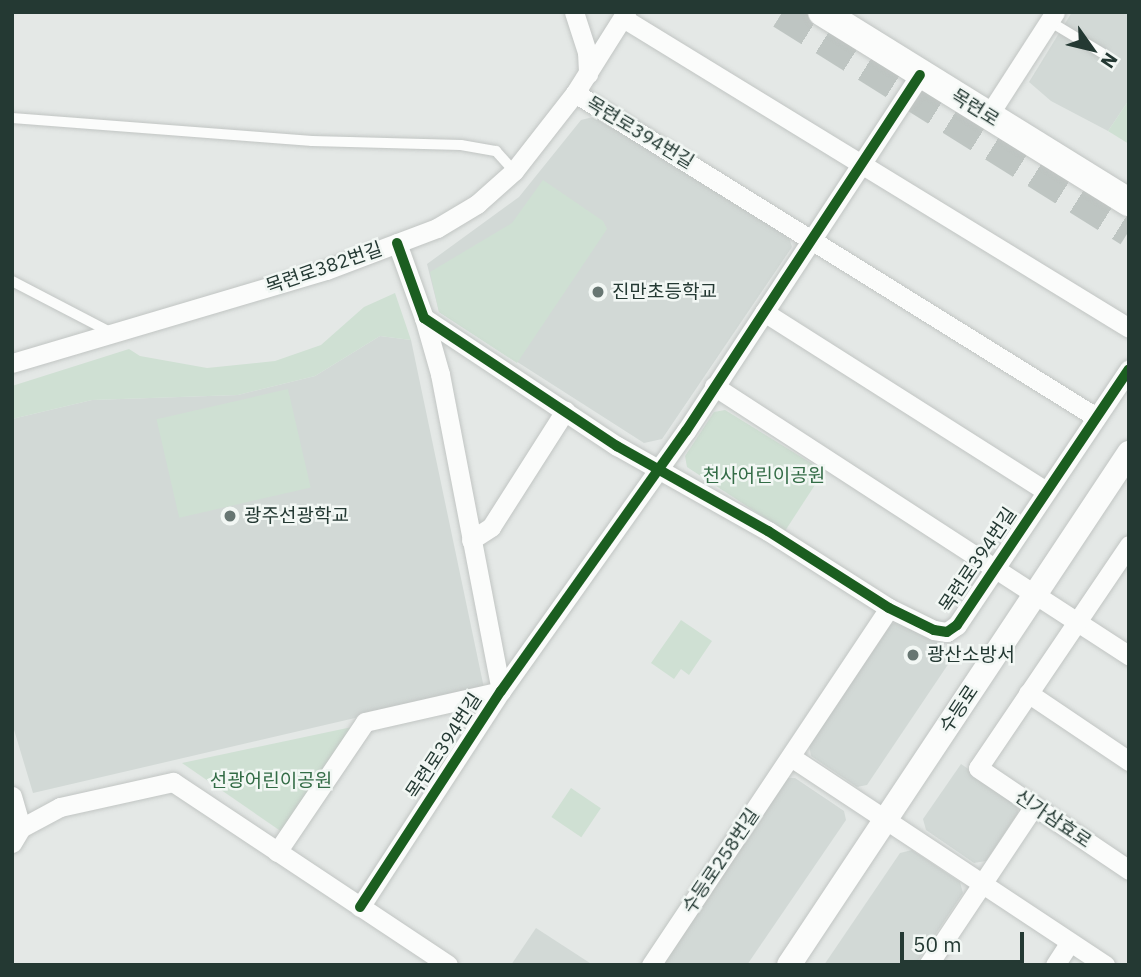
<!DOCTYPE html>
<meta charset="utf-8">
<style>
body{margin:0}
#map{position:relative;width:1141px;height:977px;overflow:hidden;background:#e4e8e6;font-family:"IBM Plex Sans","Noto Sans KR",sans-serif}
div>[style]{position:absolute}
.built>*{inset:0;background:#d2d9d6}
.green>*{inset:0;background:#cfe0d3;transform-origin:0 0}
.trunk-tunnel>*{height:33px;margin-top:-16.5px;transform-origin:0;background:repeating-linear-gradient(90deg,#bec5c2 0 33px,transparent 0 50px)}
.roads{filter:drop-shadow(0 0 2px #c1c5c3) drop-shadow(0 0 2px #c1c5c3)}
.service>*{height:10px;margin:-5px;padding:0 5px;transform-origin:5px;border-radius:5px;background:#fbfcfb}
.minor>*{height:19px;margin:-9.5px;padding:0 9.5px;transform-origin:9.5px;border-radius:9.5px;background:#fbfcfb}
.tertiary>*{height:24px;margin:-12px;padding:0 12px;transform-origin:12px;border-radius:12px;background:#fbfcfb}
.secondary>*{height:28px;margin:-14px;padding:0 14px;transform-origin:14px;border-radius:14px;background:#fbfcfb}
.cycleway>*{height:10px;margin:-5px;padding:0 5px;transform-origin:5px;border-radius:5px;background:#1b5e20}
.dots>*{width:19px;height:19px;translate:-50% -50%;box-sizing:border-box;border:4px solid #f2f7f4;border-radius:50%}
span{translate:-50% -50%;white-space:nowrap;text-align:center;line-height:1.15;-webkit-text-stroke:5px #f2f7f4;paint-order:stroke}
.street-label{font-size:19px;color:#243933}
.poi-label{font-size:19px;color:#243933}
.left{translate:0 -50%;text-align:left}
.park-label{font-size:19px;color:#336c46}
.frame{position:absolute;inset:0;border:14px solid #243933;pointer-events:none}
.north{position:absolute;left:1057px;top:14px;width:70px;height:70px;-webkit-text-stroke:5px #f2f7f4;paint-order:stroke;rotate:124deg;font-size:19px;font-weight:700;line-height:28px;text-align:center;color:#243933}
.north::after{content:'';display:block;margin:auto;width:24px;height:32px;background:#243933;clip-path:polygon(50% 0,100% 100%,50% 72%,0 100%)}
.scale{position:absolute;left:900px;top:932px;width:124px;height:32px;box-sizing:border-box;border:4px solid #243933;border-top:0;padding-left:9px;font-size:21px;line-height:24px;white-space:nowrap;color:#243933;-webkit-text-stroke:5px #f2f7f4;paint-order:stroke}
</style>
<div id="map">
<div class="built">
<div style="clip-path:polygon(1072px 12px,1129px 12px,1129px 100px,1108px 131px,1051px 101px,1029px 82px)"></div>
<div style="clip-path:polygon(597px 116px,787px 231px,792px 247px,662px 439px,644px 443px,439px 312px,427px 264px,519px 197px,581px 120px)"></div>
<div style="clip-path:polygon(380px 336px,411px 340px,484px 688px,33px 793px,12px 723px,12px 419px,92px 400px,238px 395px,315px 376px)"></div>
<div style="clip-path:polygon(905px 619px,955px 654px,867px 785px,857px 787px,811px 756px,809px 744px,889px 625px)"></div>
<div style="clip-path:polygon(961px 764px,1017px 802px,1018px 813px,986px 861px,974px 863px,926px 830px,923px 819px)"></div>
<div style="clip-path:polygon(784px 778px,795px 778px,844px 811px,846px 820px,747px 965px,659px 965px)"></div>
<div style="clip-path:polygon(912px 850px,960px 882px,963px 893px,915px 965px,824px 965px,900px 853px)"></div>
<div style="clip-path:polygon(536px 928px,593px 965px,511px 965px)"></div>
</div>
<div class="green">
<div style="clip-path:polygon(1129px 100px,1129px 144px,1108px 131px)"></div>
<div style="clip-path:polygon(543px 180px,603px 221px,607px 229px,517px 363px,439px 312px,430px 272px,512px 223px)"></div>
<div style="clip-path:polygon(395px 293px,411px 340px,380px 336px,315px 376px,238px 395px,92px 400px,12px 419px,12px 386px,129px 349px,140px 356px,207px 368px,275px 361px,321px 345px,364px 307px)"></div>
<div style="left:288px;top:389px;width:101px;height:135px;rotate:77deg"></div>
<div style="clip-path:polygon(725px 410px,824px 471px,785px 531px,687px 467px,685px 456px,714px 412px)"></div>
<div style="clip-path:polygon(681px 620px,712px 641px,689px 675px,681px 669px,674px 679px,651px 663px)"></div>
<div style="clip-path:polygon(352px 727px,282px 832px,182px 763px)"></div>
<div style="left:571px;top:788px;width:36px;height:35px;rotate:34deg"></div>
</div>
<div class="trunk-tunnel">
<div style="left:782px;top:12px;width:410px;rotate:32.1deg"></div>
</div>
<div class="roads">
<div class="service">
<div style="left:1049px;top:21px;width:62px;rotate:31.1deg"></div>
<div style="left:12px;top:118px;width:301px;rotate:4.4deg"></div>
<div style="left:312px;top:141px;width:149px;rotate:1.5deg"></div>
<div style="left:461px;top:145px;width:36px;rotate:10deg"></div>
<div style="left:496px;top:151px;width:27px;rotate:48deg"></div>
<div style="left:12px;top:281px;width:113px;rotate:27.5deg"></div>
</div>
<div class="minor">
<div style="left:574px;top:12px;width:42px;rotate:72deg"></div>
<div style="left:587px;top:52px;width:22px;rotate:87deg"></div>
<div style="left:623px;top:18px;width:593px;rotate:31.49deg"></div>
<div style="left:575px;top:93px;width:614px;rotate:31.88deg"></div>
<div style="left:988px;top:116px;width:124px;rotate:-57.2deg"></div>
<div style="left:397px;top:243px;width:80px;rotate:70.2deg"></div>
<div style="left:424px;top:318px;width:232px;rotate:33.6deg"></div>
<div style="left:617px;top:446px;width:173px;rotate:29.4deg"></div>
<div style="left:768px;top:531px;width:143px;rotate:32.5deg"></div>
<div style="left:889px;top:608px;width:50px;rotate:26.1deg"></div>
<div style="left:934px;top:630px;width:13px;rotate:9deg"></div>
<div style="left:947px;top:632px;width:12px;rotate:-35deg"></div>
<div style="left:957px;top:625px;width:308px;rotate:-56.1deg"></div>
<div style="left:764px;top:312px;width:333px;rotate:32.4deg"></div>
<div style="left:12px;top:363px;width:327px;rotate:-16.5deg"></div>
<div style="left:326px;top:270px;width:119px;rotate:-20.7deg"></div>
<div style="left:437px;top:228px;width:47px;rotate:-31deg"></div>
<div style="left:477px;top:204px;width:50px;rotate:-41.7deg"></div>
<div style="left:514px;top:171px;width:99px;rotate:-52deg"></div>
<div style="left:575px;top:93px;width:96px;rotate:-57.8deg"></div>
<div style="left:714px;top:386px;width:495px;rotate:33deg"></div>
<div style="left:471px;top:540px;width:24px;rotate:-33deg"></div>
<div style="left:491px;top:527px;width:138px;rotate:-57.5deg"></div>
<div style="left:1129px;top:545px;width:269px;rotate:124.1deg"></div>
<div style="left:978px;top:768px;width:182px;rotate:34deg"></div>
<div style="left:1028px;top:693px;width:122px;rotate:34deg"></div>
<div style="left:791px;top:757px;width:377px;rotate:33.5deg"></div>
<div style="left:12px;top:796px;width:33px;rotate:74deg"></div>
<div style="left:12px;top:843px;width:17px;rotate:-59deg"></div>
<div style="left:21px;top:828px;width:44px;rotate:-28.3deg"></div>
<div style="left:60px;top:807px;width:116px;rotate:-12.5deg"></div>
<div style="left:173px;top:782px;width:330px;rotate:33.6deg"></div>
<div style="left:277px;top:852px;width:157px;rotate:-55.9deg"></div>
<div style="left:365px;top:722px;width:139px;rotate:-12.8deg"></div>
<div style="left:501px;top:691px;width:323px;rotate:-100.9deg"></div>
<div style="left:440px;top:374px;width:58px;rotate:-105.9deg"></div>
<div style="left:360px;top:907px;width:258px;rotate:-56.9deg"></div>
<div style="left:501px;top:691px;width:319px;rotate:-54.6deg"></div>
<div style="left:686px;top:431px;width:426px;rotate:-56.7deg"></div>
<div style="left:651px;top:965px;width:429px;rotate:-56.3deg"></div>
<div style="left:928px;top:965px;width:191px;rotate:-56.3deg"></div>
<div style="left:1055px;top:965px;width:27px;rotate:-57deg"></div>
</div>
<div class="tertiary">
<div style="left:789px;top:965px;width:615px;rotate:-56.41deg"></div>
</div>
<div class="secondary">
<div style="left:822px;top:12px;width:361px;rotate:31.8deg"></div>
</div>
</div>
<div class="cycleway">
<div style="left:397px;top:243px;width:80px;rotate:70.2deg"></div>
<div style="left:424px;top:318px;width:232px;rotate:33.6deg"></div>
<div style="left:617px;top:446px;width:173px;rotate:29.4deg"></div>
<div style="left:768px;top:531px;width:143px;rotate:32.5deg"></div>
<div style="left:889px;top:608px;width:50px;rotate:26.1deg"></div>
<div style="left:934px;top:630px;width:13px;rotate:9deg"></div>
<div style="left:947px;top:632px;width:12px;rotate:-35deg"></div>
<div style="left:957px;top:625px;width:308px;rotate:-56.1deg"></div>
<div style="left:360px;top:907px;width:258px;rotate:-56.9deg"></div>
<div style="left:501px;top:691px;width:319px;rotate:-54.6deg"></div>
<div style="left:686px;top:431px;width:426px;rotate:-56.7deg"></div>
</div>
<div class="dots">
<div style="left:598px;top:292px;background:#677672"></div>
<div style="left:230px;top:516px;background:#677672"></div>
<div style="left:913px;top:655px;background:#677672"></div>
</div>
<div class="street-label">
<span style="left:975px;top:108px;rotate:32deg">목련로</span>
<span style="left:640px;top:133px;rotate:31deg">목련로394번길</span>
<span style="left:324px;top:268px;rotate:-19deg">목련로382번길</span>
<span style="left:978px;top:560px;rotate:-56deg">목련로394번길</span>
<span style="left:959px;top:709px;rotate:-56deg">수등로</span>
<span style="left:444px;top:746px;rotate:-57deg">목련로394번길</span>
<span style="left:1053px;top:819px;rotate:34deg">신가삼효로</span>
<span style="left:721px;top:861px;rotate:-56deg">수등로258번길</span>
</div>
<div class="poi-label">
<span class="left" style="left:612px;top:292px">진만초등학교</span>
<span class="left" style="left:244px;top:516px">광주선광학교</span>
<span class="left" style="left:927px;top:655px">광산소방서</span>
</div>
<div class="park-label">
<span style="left:764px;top:476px">천사어린이공원</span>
<span style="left:271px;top:781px">선광어린이공원</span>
</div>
<div class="frame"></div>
<div class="north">N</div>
<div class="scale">50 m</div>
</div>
